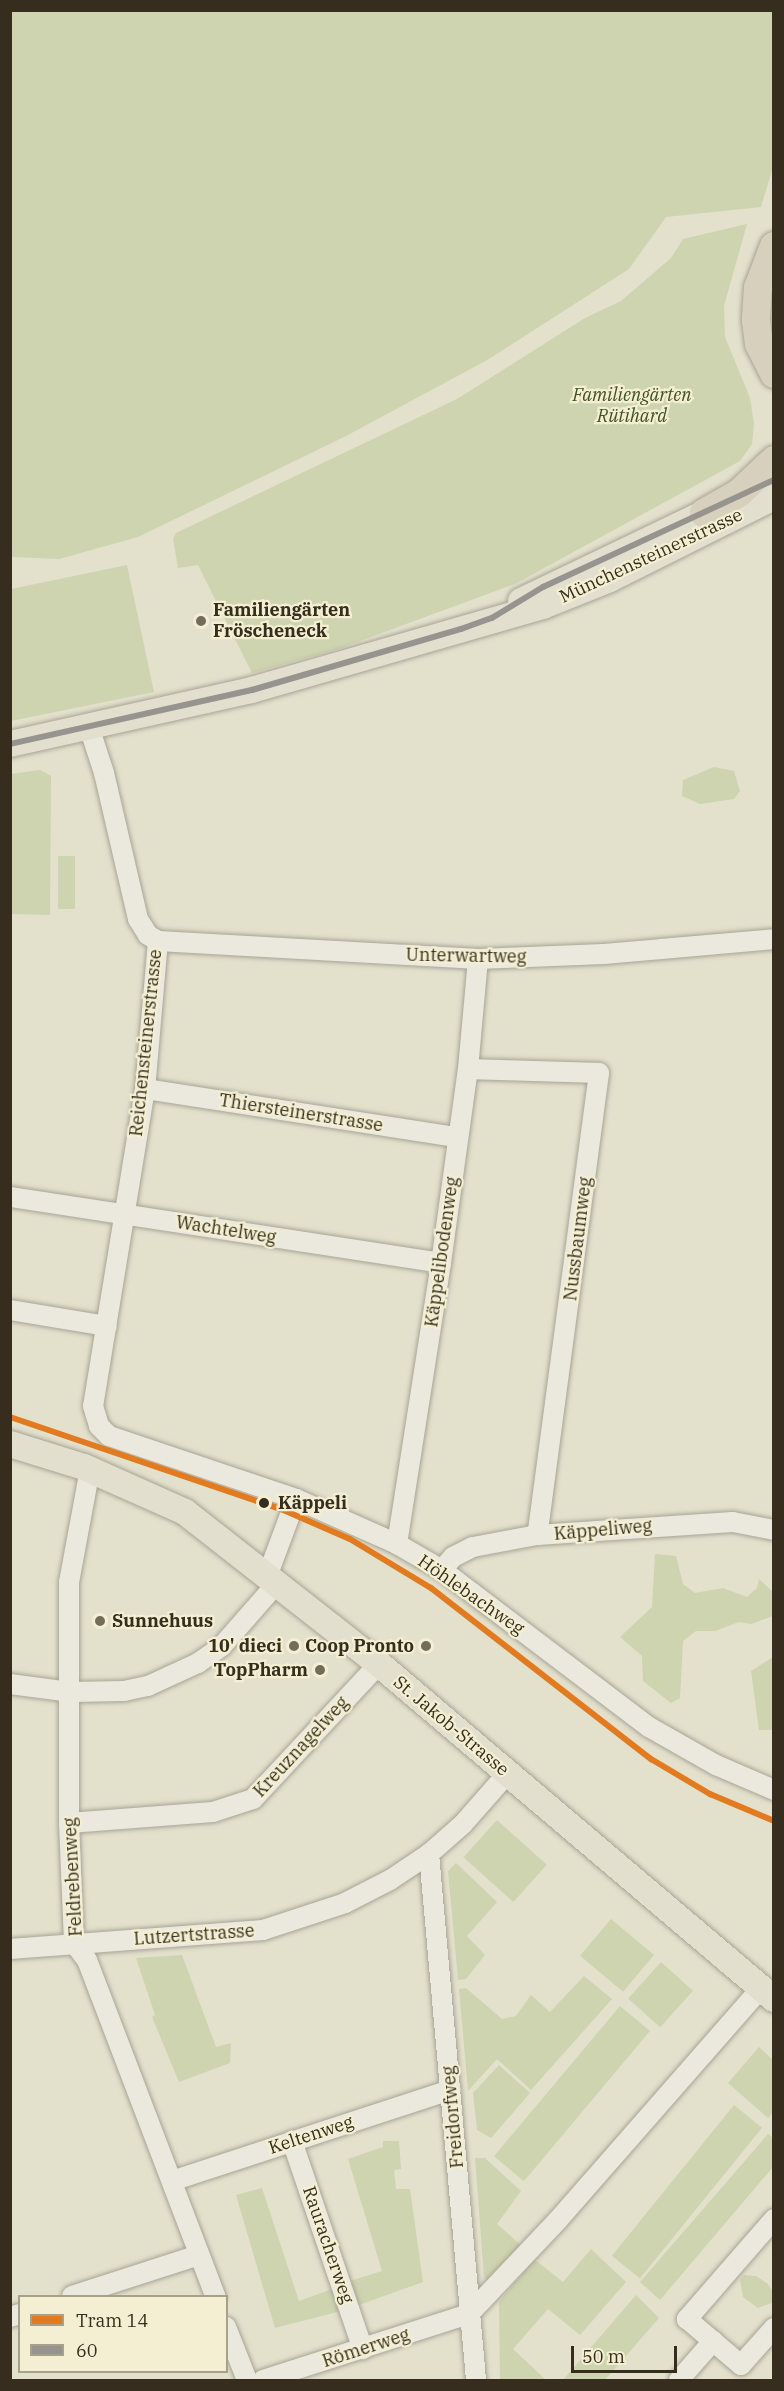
<!DOCTYPE html>
<meta charset="utf-8">
<style>
body{margin:0}
#map{position:relative;width:784px;height:2391px;overflow:hidden;background:#e3e0cc;font-family:"IBM Plex Serif",serif}
div>[style]{position:absolute}
.green>*{inset:0;background:#ced4af;transform-origin:0 0}
.roads{filter:drop-shadow(0 0 2px #a8a495) drop-shadow(0 0 2px #a8a495)}
.minor>*{height:20px;margin:-10px;padding:0 10px;transform-origin:10px;border-radius:10px;background:#ebe9de}
.major>*{height:26px;margin:-13px;padding:0 13px;transform-origin:13px;border-radius:13px;background:#e2dfcf}
.highway>*{height:28px;margin:-14px;padding:0 14px;transform-origin:14px;border-radius:14px;background:#d6d0bd}
.bus-1>*{height:6px;margin:-3px;padding:0 3px;transform-origin:3px;border-radius:3px;background:#97948f}
.tram-1>*{height:6px;margin:-3px;padding:0 3px;transform-origin:3px;border-radius:3px;background:#e27a20}
.dots>*{width:16px;height:16px;translate:-50% -50%;box-sizing:border-box;border:3px solid #f4efd2;border-radius:50%}
span{translate:-50% -50%;white-space:nowrap;text-align:center;line-height:1.15;-webkit-text-stroke:4.5px #f4efd2;paint-order:stroke}
.park-label{font-size:18px;color:#405225;font-style:italic}
.street-label{font-size:18px;color:#362d1e}
.poi-label{font-size:18px;color:#362d1e;font-weight:700}
.left{translate:0 -50%;text-align:left}
.right{translate:-100% -50%;text-align:right}
.stop-label{font-size:18px;color:#362d1e;font-weight:700}
.frame{position:absolute;inset:0;border:12px solid #362d1e;pointer-events:none}
.legend{position:absolute;left:18px;top:2295px;width:210px;height:78px;box-sizing:border-box;background:#f4efd2;border:2px solid #a8a18a;margin:0;padding:8px 10px;list-style:none;font-size:18px;color:#362d1e}
.legend li{display:flex;align-items:center;gap:12px;height:30px}
.legend b{width:30px;border:2px solid #a8a18a}
.scale{position:absolute;left:571px;top:2346px;width:106px;height:27px;box-sizing:border-box;border:3px solid #362d1e;border-top:0;padding-left:8px;font-size:18px;line-height:21px;white-space:nowrap;color:#362d1e;-webkit-text-stroke:4px #f4efd2;paint-order:stroke}
</style>
<div id="map">
<div class="green">
<div style="clip-path:polygon(11px 10px,773px 11px,773px 167px,761px 207px,666px 217px,629px 269px,489px 359px,346px 436px,138px 537px,59px 559px,11px 557px)"></div>
<div style="clip-path:polygon(747px 224px,724px 306px,725px 337px,750px 398px,754px 424px,752px 444px,740px 461px,515px 584px,341px 648px,252px 673px,198px 565px,178px 568px,173px 539px,176px 533px,457px 399px,585px 318px,621px 301px,671px 258px,683px 239px)"></div>
<div style="clip-path:polygon(127px 565px,154px 692px,11px 721px,11px 589px)"></div>
<div style="clip-path:polygon(714px 767px,734px 771px,740px 791px,734px 799px,700px 804px,682px 796px,683px 780px)"></div>
<div style="clip-path:polygon(40px 770px,51px 776px,50px 915px,11px 914px,11px 774px)"></div>
<div style="left:75px;top:856px;width:53px;height:17px;rotate:90deg"></div>
<div style="clip-path:polygon(655px 1554px,676px 1556px,683px 1584px,695px 1593px,723px 1588px,747px 1597px,757px 1588px,759px 1579px,773px 1592px,773px 1616px,751px 1624px,739px 1622px,715px 1631px,696px 1631px,683px 1641px,680px 1698px,671px 1703px,643px 1681px,642px 1656px,620px 1637px,652px 1607px)"></div>
<div style="clip-path:polygon(773px 1657px,773px 1730px,759px 1730px,751px 1671px)"></div>
<div style="left:497px;top:1820px;width:67px;height:50px;rotate:42deg"></div>
<div style="clip-path:polygon(456px 1863px,497px 1902px,467px 1936px,485px 1955px,466px 1979px,458px 1980px,448px 1871px)"></div>
<div style="left:611px;top:1919px;width:56px;height:48px;rotate:40deg"></div>
<div style="clip-path:polygon(182px 1955px,216px 2047px,231px 2043px,230px 2063px,179px 2082px,152px 2017px,155px 2015px,136px 1958px)"></div>
<div style="left:661px;top:1962px;width:43px;height:49px;rotate:42deg"></div>
<div style="clip-path:polygon(584px 1976px,612px 1999px,531px 2090px,497px 2059px,468px 2091px,459px 1989px,466px 1988px,502px 2019px,516px 2016px,531px 1995px,550px 2012px)"></div>
<div style="left:620px;top:2006px;width:39px;height:196px;rotate:40deg"></div>
<div style="clip-path:polygon(759px 2047px,773px 2060px,773px 2112px,768px 2118px,728px 2083px)"></div>
<div style="clip-path:polygon(499px 2065px,530px 2093px,491px 2138px,477px 2130px,473px 2093px)"></div>
<div style="left:734px;top:2105px;width:36px;height:194px;rotate:39deg"></div>
<div style="clip-path:polygon(768px 2134px,773px 2138px,773px 2167px,660px 2300px,640px 2282px)"></div>
<div style="clip-path:polygon(383px 2141px,399px 2141px,401px 2169px,394px 2170px,396px 2189px,410px 2189px,423px 2282px,356px 2306px,350px 2281px,382px 2271px,348px 2159px,383px 2147px)"></div>
<div style="clip-path:polygon(475px 2158px,485px 2158px,521px 2191px,497px 2224px,524px 2248px,490px 2284px,484px 2277px)"></div>
<div style="clip-path:polygon(262px 2188px,299px 2301px,335px 2288px,341px 2311px,275px 2328px,236px 2195px)"></div>
<div style="clip-path:polygon(591px 2249px,626px 2282px,580px 2335px,548px 2309px,513px 2349px,546px 2380px,500px 2380px,499px 2302px,534px 2259px,563px 2282px)"></div>
<div style="clip-path:polygon(744px 2275px,756px 2276px,768px 2284px,773px 2292px,772px 2303px,758px 2308px,743px 2297px,740px 2280px)"></div>
<div style="clip-path:polygon(636px 2295px,659px 2318px,605px 2380px,563px 2380px)"></div>
</div>
<div class="roads">
<div class="minor">
<div style="left:89px;top:727px;width:48px;rotate:71.9deg"></div>
<div style="left:104px;top:773px;width:150px;rotate:76.9deg"></div>
<div style="left:138px;top:919px;width:19px;rotate:58deg"></div>
<div style="left:148px;top:935px;width:12px;rotate:31deg"></div>
<div style="left:158px;top:941px;width:149px;rotate:95deg"></div>
<div style="left:145px;top:1089px;width:321px;rotate:99.3deg"></div>
<div style="left:93px;top:1406px;width:21px;rotate:73deg"></div>
<div style="left:99px;top:1426px;width:14px;rotate:45deg"></div>
<div style="left:109px;top:1436px;width:197px;rotate:18.6deg"></div>
<div style="left:296px;top:1499px;width:111px;rotate:24deg"></div>
<div style="left:397px;top:1544px;width:52px;rotate:30deg"></div>
<div style="left:442px;top:1570px;width:260px;rotate:37.2deg"></div>
<div style="left:649px;top:1727px;width:77px;rotate:29.6deg"></div>
<div style="left:716px;top:1765px;width:63px;rotate:23.3deg"></div>
<div style="left:158px;top:941px;width:321px;rotate:3.2deg"></div>
<div style="left:478px;top:959px;width:126px;rotate:-2.3deg"></div>
<div style="left:604px;top:954px;width:171px;rotate:-5deg"></div>
<div style="left:468px;top:1069px;width:131px;rotate:1.7deg"></div>
<div style="left:599px;top:1073px;width:466px;rotate:97.6deg"></div>
<div style="left:145px;top:1089px;width:315px;rotate:8.8deg"></div>
<div style="left:10px;top:1197px;width:436px;rotate:8.7deg"></div>
<div style="left:10px;top:1310px;width:98px;rotate:9.4deg"></div>
<div style="left:90px;top:1469px;width:115px;rotate:100.5deg"></div>
<div style="left:69px;top:1582px;width:241px;rotate:90deg"></div>
<div style="left:69px;top:1823px;width:120px;rotate:87.6deg"></div>
<div style="left:74px;top:1943px;width:21px;rotate:53deg"></div>
<div style="left:87px;top:1960px;width:360px;rotate:69.1deg"></div>
<div style="left:397px;top:1544px;width:284px;rotate:-81.1deg"></div>
<div style="left:441px;top:1263px;width:196px;rotate:-82.1deg"></div>
<div style="left:468px;top:1069px;width:110px;rotate:-84.8deg"></div>
<div style="left:442px;top:1570px;width:17px;rotate:-50deg"></div>
<div style="left:453px;top:1557px;width:22px;rotate:-27deg"></div>
<div style="left:473px;top:1547px;width:65px;rotate:-10.6deg"></div>
<div style="left:537px;top:1535px;width:196px;rotate:-3.8deg"></div>
<div style="left:733px;top:1522px;width:42px;rotate:11deg"></div>
<div style="left:268px;top:1574px;width:80px;rotate:-69.5deg"></div>
<div style="left:10px;top:1684px;width:62px;rotate:7.5deg"></div>
<div style="left:71px;top:1692px;width:53px;rotate:-1.1deg"></div>
<div style="left:124px;top:1691px;width:25px;rotate:-12deg"></div>
<div style="left:148px;top:1686px;width:55px;rotate:-24.7deg"></div>
<div style="left:198px;top:1663px;width:29px;rotate:-35deg"></div>
<div style="left:222px;top:1646px;width:85px;rotate:-48.8deg"></div>
<div style="left:69px;top:1823px;width:144px;rotate:-4.4deg"></div>
<div style="left:213px;top:1812px;width:42px;rotate:-18deg"></div>
<div style="left:253px;top:1799px;width:185px;rotate:-47deg"></div>
<div style="left:429px;top:1854px;width:528px;rotate:84.89deg"></div>
<div style="left:10px;top:1949px;width:254px;rotate:-4.3deg"></div>
<div style="left:263px;top:1930px;width:86px;rotate:-18.2deg"></div>
<div style="left:345px;top:1903px;width:51px;rotate:-27.1deg"></div>
<div style="left:390px;top:1880px;width:47px;rotate:-33.7deg"></div>
<div style="left:429px;top:1854px;width:45px;rotate:-41.4deg"></div>
<div style="left:463px;top:1824px;width:67px;rotate:-48.7deg"></div>
<div style="left:292px;top:2141px;width:220px;rotate:71.2deg"></div>
<div style="left:172px;top:2181px;width:293px;rotate:-18.1deg"></div>
<div style="left:774px;top:2219px;width:133px;rotate:131deg"></div>
<div style="left:687px;top:2319px;width:71px;rotate:40.4deg"></div>
<div style="left:741px;top:2365px;width:50px;rotate:-48.3deg"></div>
<div style="left:72px;top:2296px;width:133px;rotate:-17.9deg"></div>
<div style="left:10px;top:2317px;width:10px;rotate:-17deg"></div>
<div style="left:226px;top:2327px;width:57px;rotate:68.4deg"></div>
<div style="left:263px;top:2380px;width:216px;rotate:-17.8deg"></div>
<div style="left:469px;top:2314px;width:129px;rotate:-46.6deg"></div>
<div style="left:558px;top:2220px;width:308px;rotate:-48.8deg"></div>
<div style="left:679px;top:2380px;width:52px;rotate:-48.9deg"></div>
</div>
<div class="major">
<div style="left:521px;top:601px;width:215px;rotate:-25.6deg"></div>
<div style="left:10px;top:744px;width:248px;rotate:-12.6deg"></div>
<div style="left:252px;top:690px;width:303px;rotate:-16.1deg"></div>
<div style="left:543px;top:606px;width:72px;rotate:-21.9deg"></div>
<div style="left:610px;top:579px;width:183px;rotate:-26.6deg"></div>
<div style="left:10px;top:1444px;width:77px;rotate:17.3deg"></div>
<div style="left:84px;top:1467px;width:111px;rotate:24deg"></div>
<div style="left:185px;top:1512px;width:246px;rotate:38.1deg"></div>
<div style="left:379px;top:1664px;width:518px;rotate:40.3deg"></div>
</div>
<div class="highway">
<div style="left:774px;top:246px;width:45px;rotate:110.9deg"></div>
<div style="left:758px;top:288px;width:32px;rotate:94deg"></div>
<div style="left:756px;top:320px;width:24px;rotate:83deg"></div>
<div style="left:759px;top:344px;width:34px;rotate:63deg"></div>
<div style="left:704px;top:513px;width:40px;rotate:-29.7deg"></div>
<div style="left:739px;top:493px;width:48px;rotate:-43.3deg"></div>
</div>
</div>
<div class="bus-1">
<div style="left:10px;top:744px;width:248px;rotate:-12.6deg"></div>
<div style="left:252px;top:690px;width:218px;rotate:-16.3deg"></div>
<div style="left:461px;top:629px;width:33px;rotate:-20deg"></div>
<div style="left:492px;top:618px;width:60px;rotate:-31.3deg"></div>
<div style="left:543px;top:587px;width:255px;rotate:-24.9deg"></div>
</div>
<div class="tram-1">
<div style="left:10px;top:1417px;width:286px;rotate:18.8deg"></div>
<div style="left:281px;top:1509px;width:75px;rotate:23.5deg"></div>
<div style="left:350px;top:1539px;width:95px;rotate:31.2deg"></div>
<div style="left:431px;top:1588px;width:279px;rotate:37.9deg"></div>
<div style="left:651px;top:1759px;width:69px;rotate:30.7deg"></div>
<div style="left:710px;top:1794px;width:69px;rotate:22.9deg"></div>
</div>
<div class="dots">
<div style="left:201px;top:621px;background:#736c5b"></div>
<div style="left:264px;top:1503px;background:#362d1e"></div>
<div style="left:100px;top:1621px;background:#736c5b"></div>
<div style="left:294px;top:1646px;background:#736c5b"></div>
<div style="left:426px;top:1646px;background:#736c5b"></div>
<div style="left:320px;top:1670px;background:#736c5b"></div>
</div>
<div class="park-label">
<span style="left:632px;top:406px">Familiengärten<br>Rütihard</span>
</div>
<div class="street-label">
<span style="left:651px;top:556px;rotate:-25deg">Münchensteinerstrasse</span>
<span style="left:466px;top:956px;rotate:1deg">Unterwartweg</span>
<span style="left:146px;top:1043px;rotate:-84deg">Reichensteinerstrasse</span>
<span style="left:301px;top:1113px;rotate:9deg">Thiersteinerstrasse</span>
<span style="left:226px;top:1230px;rotate:9deg">Wachtelweg</span>
<span style="left:578px;top:1239px;rotate:-83deg">Nussbaumweg</span>
<span style="left:442px;top:1252px;rotate:-82deg">Käppelibodenweg</span>
<span style="left:603px;top:1530px;rotate:-5deg">Käppeliweg</span>
<span style="left:471px;top:1595px;rotate:35deg">Höhlebachweg</span>
<span style="left:451px;top:1726px;rotate:40deg">St. Jakob-Strasse</span>
<span style="left:301px;top:1747px;rotate:-47deg">Kreuznagelweg</span>
<span style="left:73px;top:1877px;rotate:-93deg">Feldrebenweg</span>
<span style="left:194px;top:1935px;rotate:-4deg">Lutzertstrasse</span>
<span style="left:453px;top:2117px;rotate:-95deg">Freidorfweg</span>
<span style="left:311px;top:2135px;rotate:-18deg">Keltenweg</span>
<span style="left:328px;top:2245px;rotate:71deg">Rauracherweg</span>
<span style="left:366px;top:2348px;rotate:-18deg">Römerweg</span>
</div>
<div class="poi-label">
<span class="left" style="left:213px;top:621px">Familiengärten<br>Fröscheneck</span>
<span class="left" style="left:112px;top:1621px">Sunnehuus</span>
<span class="right" style="left:282px;top:1646px">10' dieci</span>
<span class="right" style="left:414px;top:1646px">Coop Pronto</span>
<span class="right" style="left:308px;top:1670px">TopPharm</span>
</div>
<div class="stop-label">
<span class="left" style="left:278px;top:1503px">Käppeli</span>
</div>
<div class="frame"></div>
<ul class="legend">
<li><b style="height:8px;background:#e27a20"></b>Tram 14</li>
<li><b style="height:8px;background:#97948f"></b>60</li>
</ul>
<div class="scale">50 m</div>
</div>
